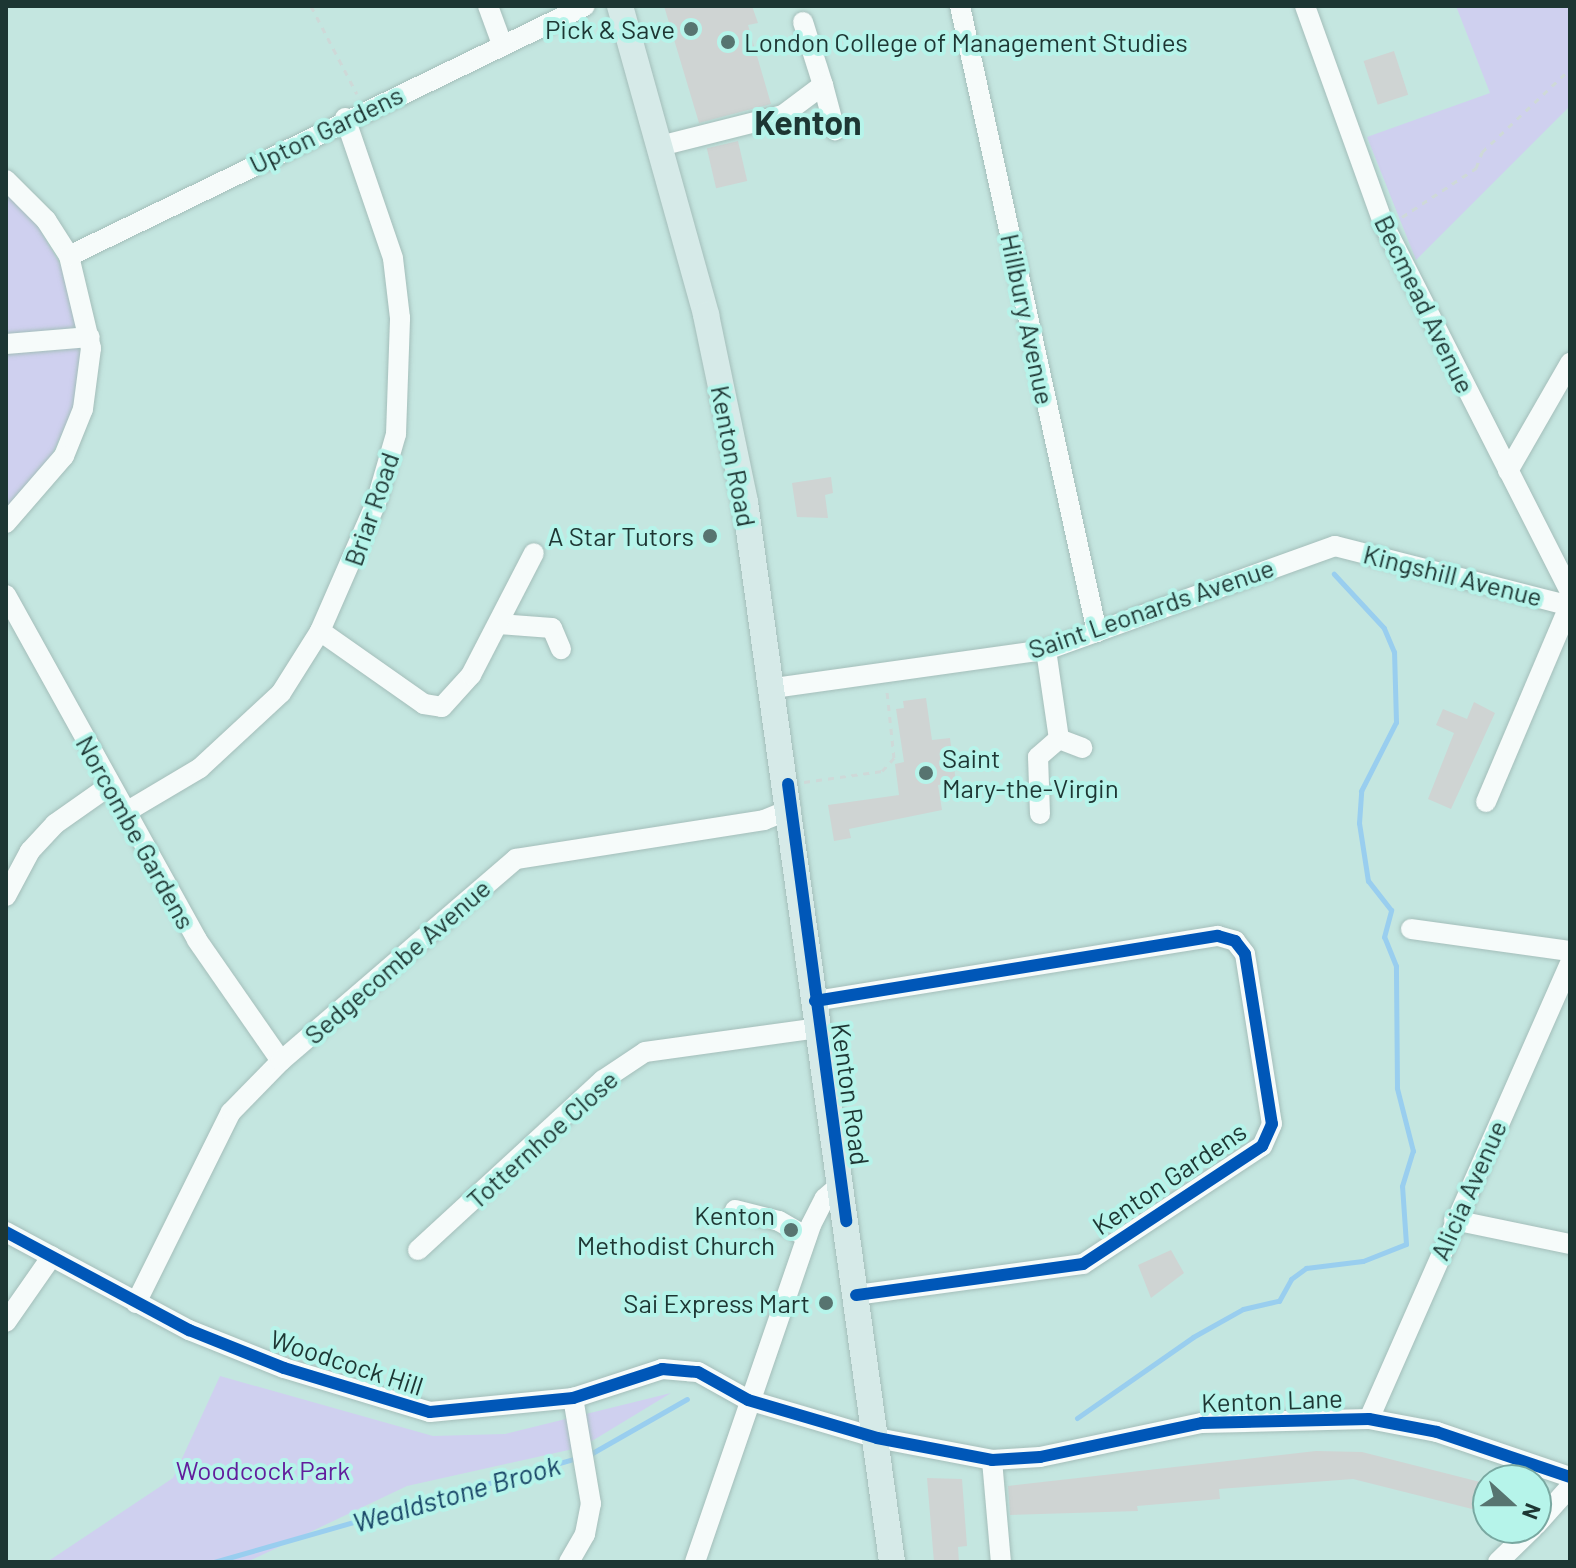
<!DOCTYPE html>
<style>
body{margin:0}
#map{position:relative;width:1576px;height:1568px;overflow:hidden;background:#c4e6e0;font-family:Barlow,sans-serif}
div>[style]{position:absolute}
.green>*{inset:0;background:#cfd0ef}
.stream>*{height:5px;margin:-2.5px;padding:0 2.5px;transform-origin:2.5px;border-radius:2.5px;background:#99ceef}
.building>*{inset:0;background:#cfd4d3;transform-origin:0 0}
.path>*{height:3px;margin-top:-1.5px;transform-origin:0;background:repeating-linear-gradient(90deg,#ced9d8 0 6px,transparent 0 12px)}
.roads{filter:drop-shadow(0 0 2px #a4beba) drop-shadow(0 0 2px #a4beba)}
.minor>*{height:20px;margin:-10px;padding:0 10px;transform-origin:10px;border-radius:10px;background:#f6fbfa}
.major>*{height:26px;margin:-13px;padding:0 13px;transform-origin:13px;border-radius:13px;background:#d6eae8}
.cycleway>*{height:12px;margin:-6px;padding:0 6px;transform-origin:6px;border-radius:6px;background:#0057b8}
.dots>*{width:22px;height:22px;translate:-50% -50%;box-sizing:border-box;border:4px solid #b6f4ea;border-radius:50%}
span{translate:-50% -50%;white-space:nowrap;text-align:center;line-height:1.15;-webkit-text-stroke:8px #b6f4ea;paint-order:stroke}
.poi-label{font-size:26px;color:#1d3633}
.right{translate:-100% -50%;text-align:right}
.left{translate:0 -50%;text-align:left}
.street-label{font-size:26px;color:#1d3633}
.park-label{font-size:26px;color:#621d9c}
.water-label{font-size:28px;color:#174566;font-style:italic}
.district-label{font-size:34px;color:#1d3633;font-weight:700}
.frame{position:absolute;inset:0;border:8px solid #1d3633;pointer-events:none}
.north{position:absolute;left:1472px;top:1464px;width:80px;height:80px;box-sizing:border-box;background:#b6f4ea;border:2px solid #79a8a1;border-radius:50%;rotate:111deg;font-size:22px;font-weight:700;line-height:32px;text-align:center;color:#1d3633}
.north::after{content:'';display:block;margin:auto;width:28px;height:36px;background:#577470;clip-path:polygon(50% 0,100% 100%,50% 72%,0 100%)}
</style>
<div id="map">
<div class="green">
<div style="clip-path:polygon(1456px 6px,1570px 6px,1570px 106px,1416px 260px,1367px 137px,1490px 93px)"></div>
<div style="clip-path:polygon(6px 192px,31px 215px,68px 277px,82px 344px,81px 382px,68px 421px,50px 459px,6px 512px)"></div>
<div style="clip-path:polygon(220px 1376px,433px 1436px,505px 1434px,671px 1393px,582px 1447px,407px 1486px,247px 1562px,47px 1562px,173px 1478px)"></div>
</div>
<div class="stream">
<div style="left:1077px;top:1418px;width:141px;rotate:-34.9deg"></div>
<div style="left:1193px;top:1337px;width:57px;rotate:-29.2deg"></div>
<div style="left:1243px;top:1309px;width:37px;rotate:-13deg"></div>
<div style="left:1279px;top:1301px;width:25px;rotate:-61deg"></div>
<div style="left:1291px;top:1279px;width:19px;rotate:-36deg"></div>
<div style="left:1306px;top:1268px;width:57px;rotate:-7deg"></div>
<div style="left:1363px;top:1261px;width:46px;rotate:-21.6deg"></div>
<div style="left:1406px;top:1244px;width:58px;rotate:-93.9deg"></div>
<div style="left:1402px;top:1186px;width:37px;rotate:-73deg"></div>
<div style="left:1413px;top:1151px;width:65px;rotate:-104.3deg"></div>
<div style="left:1397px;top:1088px;width:122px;rotate:-90.5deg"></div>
<div style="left:1396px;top:966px;width:31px;rotate:-112deg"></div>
<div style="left:1384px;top:937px;width:28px;rotate:-75deg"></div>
<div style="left:1391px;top:910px;width:37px;rotate:-128deg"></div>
<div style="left:1368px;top:881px;width:59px;rotate:-98.8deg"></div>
<div style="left:1359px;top:823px;width:32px;rotate:-86deg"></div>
<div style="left:1361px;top:791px;width:77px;rotate:-63.1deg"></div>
<div style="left:1396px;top:722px;width:70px;rotate:-91.6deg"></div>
<div style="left:1394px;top:652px;width:26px;rotate:-113deg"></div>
<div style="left:1384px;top:628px;width:74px;rotate:-132.8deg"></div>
<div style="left:587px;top:1456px;width:115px;rotate:-29.7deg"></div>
<div style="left:214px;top:1562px;width:378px;rotate:-16deg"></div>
</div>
<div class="building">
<div style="clip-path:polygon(664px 6px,752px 6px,758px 23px,748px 25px,771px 104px,699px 123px)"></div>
<div style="left:1394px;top:51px;width:46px;height:32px;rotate:72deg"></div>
<div style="left:738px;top:141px;width:41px;height:32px;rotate:77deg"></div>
<div style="clip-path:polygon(831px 477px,833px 493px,825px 495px,828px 518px,797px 517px,792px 483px)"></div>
<div style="clip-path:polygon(926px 698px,932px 740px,950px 738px,956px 782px,938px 785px,942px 810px,849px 829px,851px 838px,834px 841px,828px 805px,899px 795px,895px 764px,904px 762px,896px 709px,904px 708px,903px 701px)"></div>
<div style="clip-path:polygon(1474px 702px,1495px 713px,1451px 809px,1428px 799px,1454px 733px,1436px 725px,1443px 709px,1467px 719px)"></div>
<div style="clip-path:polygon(1171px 1250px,1184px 1273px,1151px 1298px,1138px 1265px)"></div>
<div style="clip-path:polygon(1316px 1451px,1362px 1452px,1488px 1484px,1488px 1513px,1353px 1479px,1219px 1489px,1220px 1499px,1137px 1506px,1138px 1511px,1010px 1515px,1008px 1486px)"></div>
<div style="clip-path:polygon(927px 1478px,962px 1479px,967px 1546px,958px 1547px,959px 1562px,934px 1562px)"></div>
</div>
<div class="path">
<div style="left:311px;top:6px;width:99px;rotate:62.4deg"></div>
<div style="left:1402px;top:217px;width:89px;rotate:-33.5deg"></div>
<div style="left:1476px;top:168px;width:17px;rotate:-69deg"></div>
<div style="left:1482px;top:152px;width:121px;rotate:-43.3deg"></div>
<div style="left:804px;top:782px;width:79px;rotate:-8deg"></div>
<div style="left:882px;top:771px;width:18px;rotate:-47deg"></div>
<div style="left:894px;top:758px;width:67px;rotate:-96deg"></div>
</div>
<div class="roads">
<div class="minor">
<div style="left:488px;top:6px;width:40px;rotate:69.8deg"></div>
<div style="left:960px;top:6px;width:641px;rotate:77.66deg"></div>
<div style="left:1305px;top:6px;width:233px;rotate:70.2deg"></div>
<div style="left:1384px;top:225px;width:411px;rotate:63.1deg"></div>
<div style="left:803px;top:22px;width:66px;rotate:72.4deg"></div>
<div style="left:660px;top:146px;width:127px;rotate:-14.1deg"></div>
<div style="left:783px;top:115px;width:50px;rotate:-36.9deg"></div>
<div style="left:823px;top:85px;width:47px;rotate:75.1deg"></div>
<div style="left:6px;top:180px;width:57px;rotate:45deg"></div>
<div style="left:46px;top:220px;width:43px;rotate:57.4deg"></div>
<div style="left:69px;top:256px;width:95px;rotate:76.6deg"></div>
<div style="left:91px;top:348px;width:62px;rotate:97.5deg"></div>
<div style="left:83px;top:409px;width:51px;rotate:112deg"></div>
<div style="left:64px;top:456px;width:89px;rotate:130.9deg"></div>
<div style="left:69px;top:256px;width:573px;rotate:-25.85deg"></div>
<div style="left:6px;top:344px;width:84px;rotate:-4.8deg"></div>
<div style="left:1508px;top:471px;width:125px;rotate:-60.1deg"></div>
<div style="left:6px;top:595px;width:394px;rotate:61deg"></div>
<div style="left:197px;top:940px;width:147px;rotate:55.2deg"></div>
<div style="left:499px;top:624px;width:53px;rotate:4.3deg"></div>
<div style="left:552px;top:628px;width:23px;rotate:67deg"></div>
<div style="left:320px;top:631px;width:127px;rotate:35.1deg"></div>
<div style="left:424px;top:704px;width:18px;rotate:9deg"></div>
<div style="left:442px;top:707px;width:43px;rotate:-47.8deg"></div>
<div style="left:471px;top:675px;width:137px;rotate:-62.7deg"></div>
<div style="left:1046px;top:650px;width:90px;rotate:81.7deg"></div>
<div style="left:774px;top:688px;width:275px;rotate:-8deg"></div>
<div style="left:1046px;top:650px;width:307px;rotate:-19.8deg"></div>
<div style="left:1335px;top:546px;width:243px;rotate:14.3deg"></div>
<div style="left:1486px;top:802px;width:215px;rotate:-67deg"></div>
<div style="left:126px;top:812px;width:86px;rotate:-30.7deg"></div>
<div style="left:200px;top:768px;width:110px;rotate:-42.8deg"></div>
<div style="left:281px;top:693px;width:73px;rotate:-57.8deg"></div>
<div style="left:320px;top:631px;width:140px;rotate:-66.4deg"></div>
<div style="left:376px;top:503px;width:72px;rotate:-73.8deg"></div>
<div style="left:396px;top:434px;width:116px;rotate:-88deg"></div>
<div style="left:400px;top:318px;width:60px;rotate:-96.7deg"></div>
<div style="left:393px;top:258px;width:148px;rotate:-108.9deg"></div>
<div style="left:1040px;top:814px;width:57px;rotate:-92deg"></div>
<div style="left:1038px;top:757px;width:28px;rotate:-41deg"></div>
<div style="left:1059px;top:739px;width:25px;rotate:21deg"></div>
<div style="left:6px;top:896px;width:51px;rotate:-61.9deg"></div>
<div style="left:30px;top:851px;width:37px;rotate:-47deg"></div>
<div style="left:55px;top:824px;width:66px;rotate:-35.1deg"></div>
<div style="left:1411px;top:929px;width:161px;rotate:7.9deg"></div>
<div style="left:815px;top:1001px;width:408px;rotate:-9.2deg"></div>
<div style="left:1218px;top:936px;width:18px;rotate:16deg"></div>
<div style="left:1235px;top:941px;width:16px;rotate:52deg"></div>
<div style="left:1245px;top:954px;width:172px;rotate:81deg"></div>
<div style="left:1272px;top:1124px;width:24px;rotate:114deg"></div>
<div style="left:1262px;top:1146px;width:214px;rotate:146.6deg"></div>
<div style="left:1083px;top:1264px;width:229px;rotate:172.2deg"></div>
<div style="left:735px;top:1210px;width:45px;rotate:14deg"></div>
<div style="left:779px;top:1221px;width:32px;rotate:30deg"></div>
<div style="left:1454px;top:1220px;width:118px;rotate:11.7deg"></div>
<div style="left:6px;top:1232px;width:208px;rotate:28.2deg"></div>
<div style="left:189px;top:1330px;width:102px;rotate:21.8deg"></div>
<div style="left:284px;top:1368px;width:152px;rotate:16.8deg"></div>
<div style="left:430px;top:1412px;width:144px;rotate:-5.6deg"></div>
<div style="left:573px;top:1398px;width:94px;rotate:-18deg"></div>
<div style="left:662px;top:1369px;width:36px;rotate:5deg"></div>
<div style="left:698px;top:1372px;width:57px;rotate:29.2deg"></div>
<div style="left:748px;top:1400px;width:134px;rotate:16.4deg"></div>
<div style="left:877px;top:1438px;width:117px;rotate:10.8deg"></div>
<div style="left:992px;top:1460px;width:48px;rotate:-3.6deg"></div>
<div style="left:1040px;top:1457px;width:166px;rotate:-11.9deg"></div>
<div style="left:1202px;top:1423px;width:167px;rotate:-1.4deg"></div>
<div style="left:1369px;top:1419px;width:69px;rotate:10.8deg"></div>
<div style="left:1437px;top:1432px;width:140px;rotate:18.7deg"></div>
<div style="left:418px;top:1250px;width:251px;rotate:-42.6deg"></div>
<div style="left:603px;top:1080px;width:50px;rotate:-33.7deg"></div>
<div style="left:645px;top:1052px;width:176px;rotate:-7.9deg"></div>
<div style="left:136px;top:1303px;width:213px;rotate:-63.6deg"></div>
<div style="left:231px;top:1112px;width:71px;rotate:-45.6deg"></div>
<div style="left:281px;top:1061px;width:310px;rotate:-40.7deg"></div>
<div style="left:516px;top:859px;width:251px;rotate:-8.9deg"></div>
<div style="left:764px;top:820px;width:29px;rotate:-22deg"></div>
<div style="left:6px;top:1322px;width:80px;rotate:-55.1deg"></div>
<div style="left:1369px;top:1419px;width:498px;rotate:-66.2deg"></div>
<div style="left:992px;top:1460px;width:102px;rotate:85deg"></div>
<div style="left:1536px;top:1525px;width:51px;rotate:-48.2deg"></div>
<div style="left:569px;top:1562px;width:32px;rotate:-60deg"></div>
<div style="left:585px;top:1534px;width:31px;rotate:-79deg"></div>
<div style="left:591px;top:1504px;width:108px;rotate:-99.6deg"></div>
<div style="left:695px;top:1562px;width:356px;rotate:-71deg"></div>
<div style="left:811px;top:1225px;width:30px;rotate:-63deg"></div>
<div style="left:825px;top:1198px;width:21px;rotate:-41deg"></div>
<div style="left:1498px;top:1562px;width:49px;rotate:-44.2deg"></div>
</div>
<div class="major">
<div style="left:620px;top:6px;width:321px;rotate:74.4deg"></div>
<div style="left:706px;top:315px;width:191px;rotate:78.2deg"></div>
<div style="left:745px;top:502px;width:1070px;rotate:82.1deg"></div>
</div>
</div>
<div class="cycleway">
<div style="left:788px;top:784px;width:441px;rotate:82.4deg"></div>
<div style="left:815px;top:1001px;width:408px;rotate:-9.2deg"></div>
<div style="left:1218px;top:936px;width:18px;rotate:16deg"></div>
<div style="left:1235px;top:941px;width:16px;rotate:52deg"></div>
<div style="left:1245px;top:954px;width:172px;rotate:81deg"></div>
<div style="left:1272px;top:1124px;width:24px;rotate:114deg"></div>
<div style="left:1262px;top:1146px;width:214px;rotate:146.6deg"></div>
<div style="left:1083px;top:1264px;width:229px;rotate:172.2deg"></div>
<div style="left:6px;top:1232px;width:208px;rotate:28.2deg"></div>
<div style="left:189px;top:1330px;width:102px;rotate:21.8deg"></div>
<div style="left:284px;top:1368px;width:152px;rotate:16.8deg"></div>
<div style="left:430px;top:1412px;width:144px;rotate:-5.6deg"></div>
<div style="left:573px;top:1398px;width:94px;rotate:-18deg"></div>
<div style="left:662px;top:1369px;width:36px;rotate:5deg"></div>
<div style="left:698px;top:1372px;width:57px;rotate:29.2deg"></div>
<div style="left:748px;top:1400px;width:134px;rotate:16.4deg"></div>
<div style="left:877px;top:1438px;width:117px;rotate:10.8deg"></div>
<div style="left:992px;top:1460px;width:48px;rotate:-3.6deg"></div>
<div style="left:1040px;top:1457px;width:166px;rotate:-11.9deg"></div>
<div style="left:1202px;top:1423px;width:167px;rotate:-1.4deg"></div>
<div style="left:1369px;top:1419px;width:69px;rotate:10.8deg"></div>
<div style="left:1437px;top:1432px;width:140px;rotate:18.7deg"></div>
</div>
<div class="dots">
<div style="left:691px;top:29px;background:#577470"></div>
<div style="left:728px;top:42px;background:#577470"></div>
<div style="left:710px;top:536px;background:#577470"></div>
<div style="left:926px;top:773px;background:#577470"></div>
<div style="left:791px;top:1230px;background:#577470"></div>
<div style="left:826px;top:1303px;background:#577470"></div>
</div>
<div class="poi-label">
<span class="right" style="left:675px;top:29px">Pick &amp; Save</span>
<span class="left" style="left:744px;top:42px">London College of Management Studies</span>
<span class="right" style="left:694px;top:536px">A Star Tutors</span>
<span class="left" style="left:942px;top:773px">Saint<br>Mary-the-Virgin</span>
<span class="right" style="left:775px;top:1230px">Kenton<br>Methodist Church</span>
<span class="right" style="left:810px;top:1303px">Sai Express Mart</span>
</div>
<div class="street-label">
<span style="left:326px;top:129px;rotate:-26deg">Upton Gardens</span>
<span style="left:1425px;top:304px;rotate:64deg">Becmead Avenue</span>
<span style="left:1028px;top:319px;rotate:78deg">Hillbury Avenue</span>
<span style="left:734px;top:456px;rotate:79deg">Kenton Road</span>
<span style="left:371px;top:509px;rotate:-71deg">Briar Road</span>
<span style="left:1453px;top:575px;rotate:14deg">Kingshill Avenue</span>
<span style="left:1151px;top:608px;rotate:-19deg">Saint Leonards Avenue</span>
<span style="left:136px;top:832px;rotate:61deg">Norcombe Gardens</span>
<span style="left:397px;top:961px;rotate:-41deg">Sedgecombe Avenue</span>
<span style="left:851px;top:1094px;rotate:82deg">Kenton Road</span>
<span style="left:542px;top:1139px;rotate:-42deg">Totternhoe Close</span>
<span style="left:1169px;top:1178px;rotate:-34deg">Kenton Gardens</span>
<span style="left:1468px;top:1190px;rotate:-66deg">Alicia Avenue</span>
<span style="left:347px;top:1362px;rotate:18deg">Woodcock Hill</span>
<span style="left:1272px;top:1400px;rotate:-2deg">Kenton Lane</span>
</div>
<div class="park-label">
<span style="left:263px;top:1470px">Woodcock Park</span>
</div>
<div class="water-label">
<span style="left:456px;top:1493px;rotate:-16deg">Wealdstone Brook</span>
</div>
<div class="district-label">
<span style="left:808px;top:122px">Kenton</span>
</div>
<div class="frame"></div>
<div class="north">N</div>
</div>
